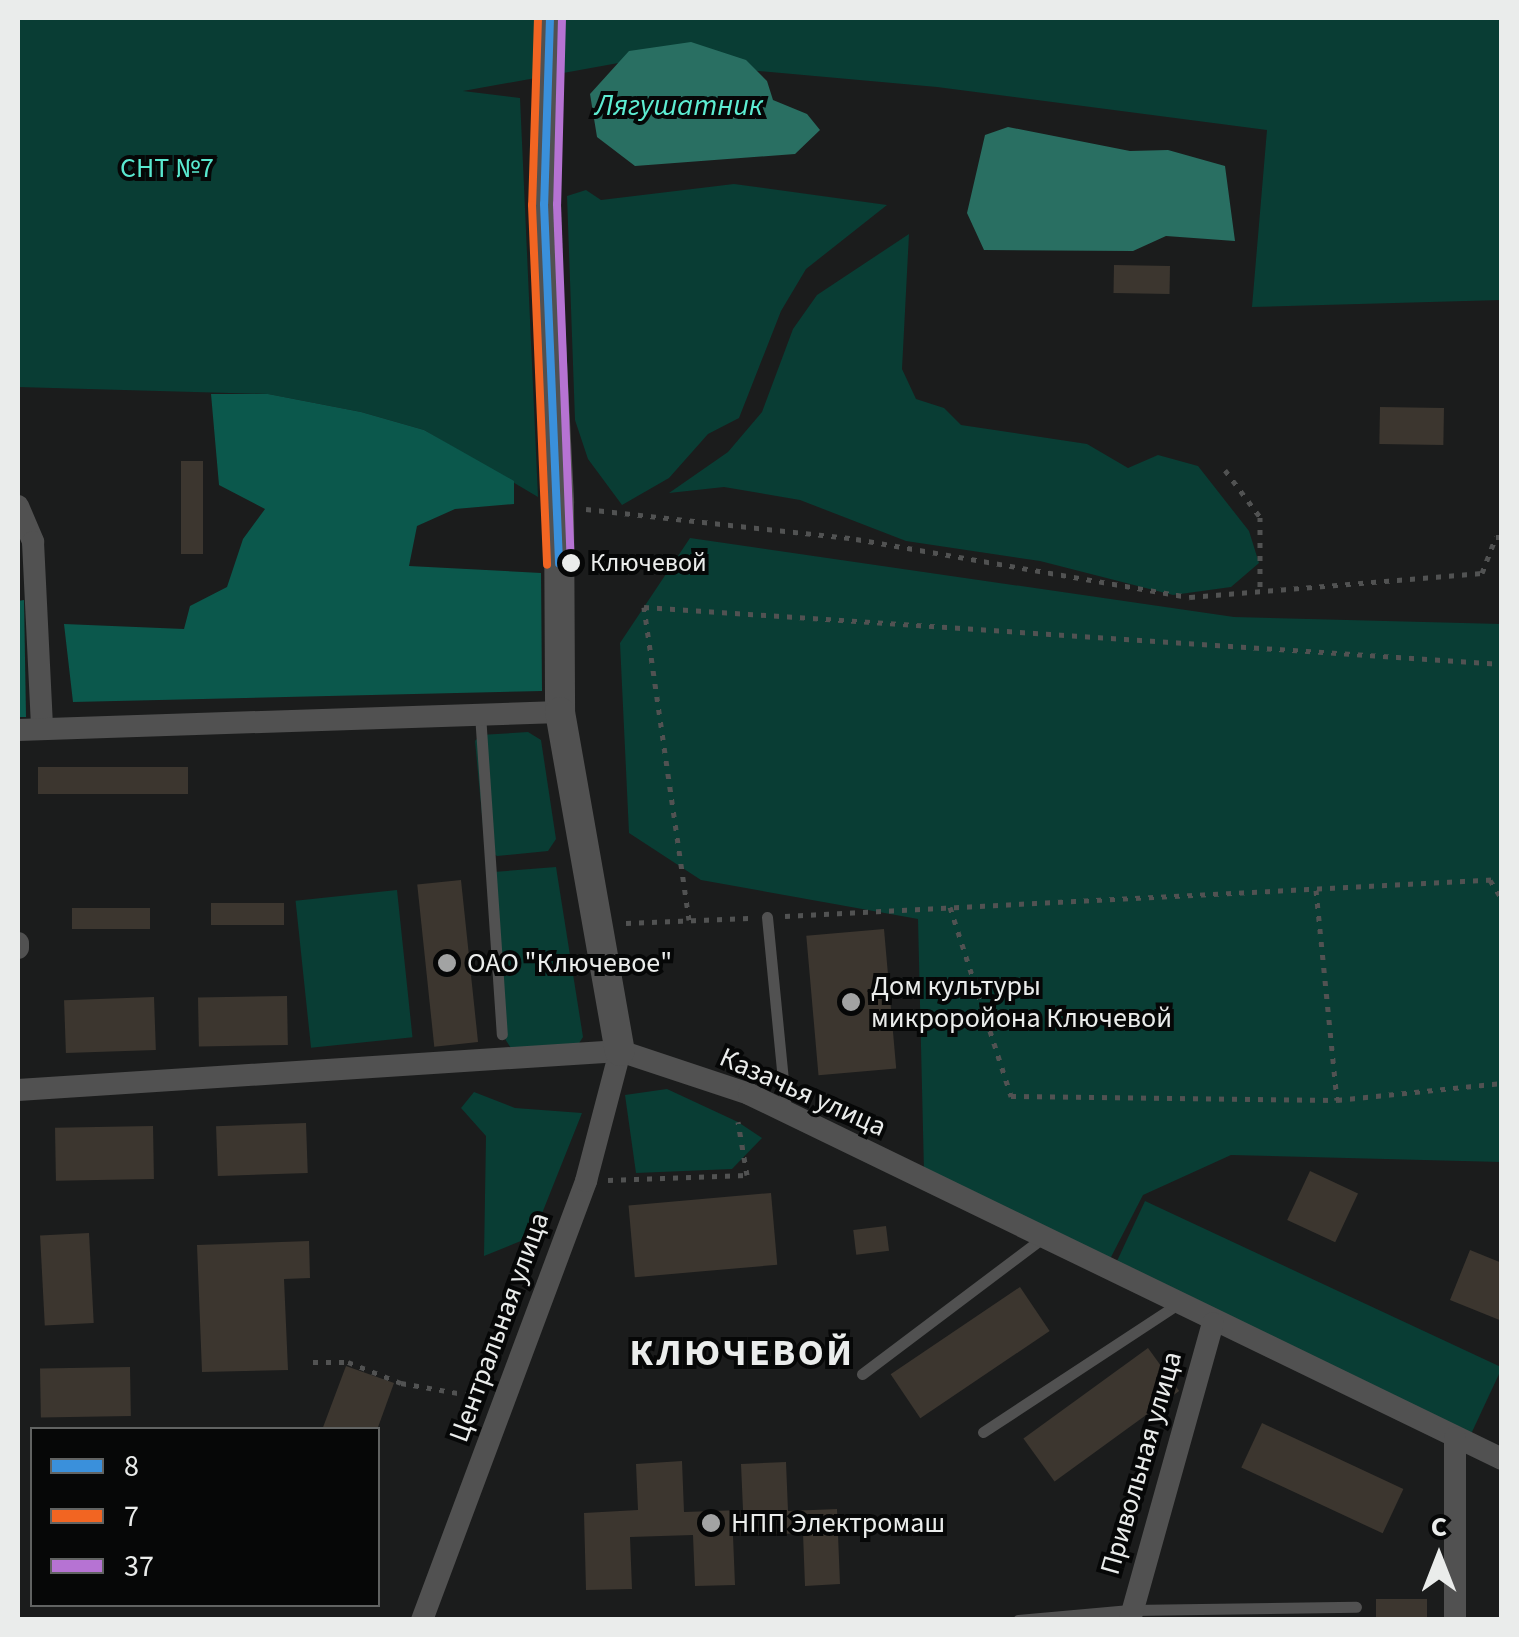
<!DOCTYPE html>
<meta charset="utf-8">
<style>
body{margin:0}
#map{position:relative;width:1519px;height:1637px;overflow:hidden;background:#1b1c1c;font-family:"Source Sans 3",sans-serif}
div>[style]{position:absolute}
.green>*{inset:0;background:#093d34;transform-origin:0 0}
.forest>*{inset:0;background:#0b584c}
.water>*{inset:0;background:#296f62}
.building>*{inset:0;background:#3c362f;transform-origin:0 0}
.path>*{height:5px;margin-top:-2.5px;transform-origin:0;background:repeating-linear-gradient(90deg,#515252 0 5px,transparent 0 13px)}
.service>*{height:11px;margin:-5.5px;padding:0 5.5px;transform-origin:5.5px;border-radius:5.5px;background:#515151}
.minor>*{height:22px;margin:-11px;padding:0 11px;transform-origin:11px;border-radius:11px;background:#515151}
.tertiary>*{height:30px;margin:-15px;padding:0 15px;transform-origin:15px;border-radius:15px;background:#515151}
.bus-1>*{height:8px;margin:-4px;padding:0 4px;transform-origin:4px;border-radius:4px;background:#3a90db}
.bus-2>*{height:8px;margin:-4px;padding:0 4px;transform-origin:4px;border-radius:4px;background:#f26522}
.bus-3>*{height:8px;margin:-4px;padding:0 4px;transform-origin:4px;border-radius:4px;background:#b673d3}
.dots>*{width:28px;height:28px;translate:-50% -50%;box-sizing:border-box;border:5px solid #060707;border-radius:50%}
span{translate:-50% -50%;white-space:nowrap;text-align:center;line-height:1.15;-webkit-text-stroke:8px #060707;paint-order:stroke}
.bus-label{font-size:26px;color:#eaeceb}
.left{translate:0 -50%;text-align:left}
.park-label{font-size:28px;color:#59e8cf}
.poi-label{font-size:28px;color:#eaeceb}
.street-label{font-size:28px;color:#eaeceb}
.water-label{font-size:30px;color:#5decd2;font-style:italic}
.district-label{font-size:38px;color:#eaeceb;font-weight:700;letter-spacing:2.5px}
.frame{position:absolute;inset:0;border:20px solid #eaeceb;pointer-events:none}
.legend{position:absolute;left:30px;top:1427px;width:350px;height:180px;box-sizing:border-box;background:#060707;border:2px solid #616362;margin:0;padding:12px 18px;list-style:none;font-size:30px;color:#eaeceb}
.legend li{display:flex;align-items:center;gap:20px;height:50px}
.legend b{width:50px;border:2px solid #616362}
.north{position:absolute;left:1389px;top:1507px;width:100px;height:100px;-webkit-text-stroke:8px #060707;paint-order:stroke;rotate:0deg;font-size:28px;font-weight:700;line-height:40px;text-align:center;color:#eaeceb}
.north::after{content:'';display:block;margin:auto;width:35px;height:45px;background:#eaeceb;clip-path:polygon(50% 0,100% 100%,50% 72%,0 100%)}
</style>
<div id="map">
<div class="green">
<div style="clip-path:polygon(18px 18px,1501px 18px,1501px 300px,1252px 307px,1267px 130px,937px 87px,635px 60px,463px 91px,520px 98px,538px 497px,424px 430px,361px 412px,268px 394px,18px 387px)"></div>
<div style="clip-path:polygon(734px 184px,887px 205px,806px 269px,781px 311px,739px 418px,708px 434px,669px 478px,622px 505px,588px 459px,575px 420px,567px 196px,586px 190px,601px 200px)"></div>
<div style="clip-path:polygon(909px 234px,902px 369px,916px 399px,944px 408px,961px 425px,1087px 444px,1128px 468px,1158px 455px,1198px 466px,1249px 531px,1259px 563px,1231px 587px,1173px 595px,1040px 561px,906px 541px,800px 500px,724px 487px,669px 493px,728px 452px,762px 412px,793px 329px,817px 295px)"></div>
<div style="clip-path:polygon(690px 538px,1234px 617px,1501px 624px,1501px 1162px,1231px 1155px,1143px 1195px,1110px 1259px,924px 1172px,918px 919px,701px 880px,629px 833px,620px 643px)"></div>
<div style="clip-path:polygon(528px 732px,541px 740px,556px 839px,548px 851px,497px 856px,485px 847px,475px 741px,480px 735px)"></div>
<div style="clip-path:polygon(556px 867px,583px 1037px,576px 1048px,512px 1050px,502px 1034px,493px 872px)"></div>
<div style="left:397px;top:890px;width:148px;height:102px;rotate:84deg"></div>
<div style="clip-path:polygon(667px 1089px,738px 1122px,762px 1138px,732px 1169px,636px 1173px,625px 1095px)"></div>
<div style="clip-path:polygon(474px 1092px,515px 1108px,582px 1113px,533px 1236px,484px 1256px,486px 1136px,461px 1108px)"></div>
<div style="left:1145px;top:1201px;width:394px;height:82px;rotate:25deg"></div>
</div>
<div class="forest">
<div style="clip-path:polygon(211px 394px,268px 394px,361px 412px,424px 430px,514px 481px,514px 504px,455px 509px,417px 526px,409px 566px,541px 573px,542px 691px,73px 702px,64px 624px,184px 629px,190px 606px,227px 587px,243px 539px,265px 509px,219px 485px)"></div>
<div style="clip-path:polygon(24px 600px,26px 717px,18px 717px,18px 601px)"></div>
</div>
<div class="water">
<div style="clip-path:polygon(691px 42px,746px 60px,767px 81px,773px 100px,807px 114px,820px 130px,795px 154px,635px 166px,597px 137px,590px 94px,629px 51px)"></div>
<div style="clip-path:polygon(1008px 127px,1130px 151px,1168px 150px,1225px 166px,1235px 241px,1166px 236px,1133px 251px,984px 250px,967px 213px,985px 135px)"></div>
</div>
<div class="building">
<div style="left:1114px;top:265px;width:56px;height:28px;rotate:1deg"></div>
<div style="left:1380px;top:407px;width:64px;height:37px;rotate:1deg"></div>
<div style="left:181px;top:461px;width:22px;height:93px"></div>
<div style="left:188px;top:767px;width:27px;height:150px;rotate:90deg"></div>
<div style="left:461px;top:880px;width:163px;height:44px;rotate:84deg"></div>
<div style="left:284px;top:903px;width:22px;height:73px;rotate:90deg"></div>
<div style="left:150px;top:908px;width:21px;height:78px;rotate:90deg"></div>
<div style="left:884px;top:929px;width:140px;height:78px;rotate:85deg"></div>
<div style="left:287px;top:996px;width:49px;height:89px;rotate:89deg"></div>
<div style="left:154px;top:997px;width:53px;height:90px;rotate:88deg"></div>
<div style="left:306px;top:1123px;width:50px;height:90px;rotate:88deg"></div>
<div style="left:153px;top:1126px;width:53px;height:98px;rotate:89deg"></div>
<div style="left:1310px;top:1171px;width:53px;height:54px;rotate:25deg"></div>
<div style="left:771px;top:1193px;width:72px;height:143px;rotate:85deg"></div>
<div style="left:886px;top:1226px;width:25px;height:33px;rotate:83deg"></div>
<div style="left:89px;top:1233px;width:90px;height:49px;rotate:87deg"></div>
<div style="clip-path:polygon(309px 1241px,310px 1278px,284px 1279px,288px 1370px,202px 1372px,197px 1245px)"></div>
<div style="clip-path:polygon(1470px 1250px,1502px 1263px,1502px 1321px,1450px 1300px)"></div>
<div style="left:1020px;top:1287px;width:53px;height:156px;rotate:56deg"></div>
<div style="left:1148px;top:1348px;width:53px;height:154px;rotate:54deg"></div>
<div style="clip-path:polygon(346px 1366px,394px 1383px,377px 1430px,322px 1430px)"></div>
<div style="left:130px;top:1367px;width:49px;height:90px;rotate:89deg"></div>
<div style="left:1262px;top:1423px;width:156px;height:49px;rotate:25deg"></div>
<div style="clip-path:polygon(682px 1461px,684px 1512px,743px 1510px,741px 1464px,786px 1462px,788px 1511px,837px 1509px,840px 1584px,805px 1586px,803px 1533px,733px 1536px,735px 1585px,695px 1586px,693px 1535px,630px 1537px,632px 1589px,586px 1590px,584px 1513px,638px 1510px,636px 1464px)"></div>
<div style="left:1427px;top:1599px;width:21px;height:51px;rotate:90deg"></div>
</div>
<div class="path">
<div style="left:1225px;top:470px;width:59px;rotate:53.3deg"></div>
<div style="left:1260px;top:517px;width:73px;rotate:90deg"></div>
<div style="left:586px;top:509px;width:272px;rotate:6.3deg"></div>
<div style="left:856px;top:539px;width:339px;rotate:9.9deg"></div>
<div style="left:1190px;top:597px;width:293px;rotate:-4.7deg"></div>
<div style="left:1482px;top:573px;width:39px;rotate:-69deg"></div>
<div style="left:1496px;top:537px;width:6px"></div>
<div style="left:1490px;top:880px;width:22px;rotate:58deg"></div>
<div style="left:1316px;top:890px;width:211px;rotate:84.3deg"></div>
<div style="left:1337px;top:1100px;width:166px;rotate:-5.9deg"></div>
<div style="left:950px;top:907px;width:199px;rotate:72.1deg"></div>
<div style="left:1011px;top:1096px;width:326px;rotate:0.7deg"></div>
<div style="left:785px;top:916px;width:718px;rotate:-2.95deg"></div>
<div style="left:689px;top:920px;width:316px;rotate:-98.2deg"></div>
<div style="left:644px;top:607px;width:860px;rotate:3.8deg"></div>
<div style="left:626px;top:923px;width:123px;rotate:-2.3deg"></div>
<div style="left:608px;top:1180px;width:139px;rotate:-2.1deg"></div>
<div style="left:747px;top:1175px;width:54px;rotate:-99.6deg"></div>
<div style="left:313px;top:1362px;width:35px"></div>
<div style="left:348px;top:1362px;width:57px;rotate:21.6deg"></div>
<div style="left:401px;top:1383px;width:80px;rotate:10deg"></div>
</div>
<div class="service">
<div style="left:480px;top:714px;width:321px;rotate:86.1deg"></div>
<div style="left:767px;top:917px;width:196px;rotate:84.4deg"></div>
<div style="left:862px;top:1374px;width:223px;rotate:-37deg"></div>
<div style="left:983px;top:1432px;width:230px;rotate:-33.3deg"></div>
<div style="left:1018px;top:1620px;width:112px;rotate:-5.1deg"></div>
<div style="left:1130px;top:1610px;width:226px;rotate:-0.8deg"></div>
</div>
<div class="minor">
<div style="left:18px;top:506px;width:39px;rotate:67deg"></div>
<div style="left:33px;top:542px;width:185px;rotate:87.2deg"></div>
<div style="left:18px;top:730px;width:542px;rotate:-1.9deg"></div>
<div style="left:18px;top:943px;width:5px;rotate:90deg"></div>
<div style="left:18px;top:1090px;width:603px;rotate:-3.71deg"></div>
<div style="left:620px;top:1051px;width:136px;rotate:18.4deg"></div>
<div style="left:749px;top:1094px;width:837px;rotate:25.86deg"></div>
<div style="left:422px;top:1620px;width:469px;rotate:-69.5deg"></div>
<div style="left:586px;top:1181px;width:134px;rotate:-75.3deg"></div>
<div style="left:1130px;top:1620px;width:308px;rotate:-74.4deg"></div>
<div style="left:1455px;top:1620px;width:182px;rotate:-90deg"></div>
</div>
<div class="tertiary">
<div style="left:550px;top:18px;width:186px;rotate:91.8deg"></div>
<div style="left:544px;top:204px;width:299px;rotate:87.1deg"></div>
<div style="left:559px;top:503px;width:209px;rotate:89.7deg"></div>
<div style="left:560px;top:712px;width:344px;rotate:80deg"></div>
</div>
<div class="bus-1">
<div style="left:550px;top:18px;width:186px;rotate:91.8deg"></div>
<div style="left:544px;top:204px;width:360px;rotate:87.6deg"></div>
</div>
<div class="bus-2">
<div style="left:538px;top:18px;width:187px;rotate:91.8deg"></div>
<div style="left:532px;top:205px;width:360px;rotate:87.6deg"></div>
</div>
<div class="bus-3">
<div style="left:562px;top:18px;width:186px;rotate:91.5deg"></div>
<div style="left:557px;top:204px;width:359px;rotate:87.8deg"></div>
</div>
<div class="dots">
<div style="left:571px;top:563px;background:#eaeceb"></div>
<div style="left:447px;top:963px;background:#a2a3a3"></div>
<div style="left:851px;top:1002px;background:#a2a3a3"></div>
<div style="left:711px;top:1523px;background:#a2a3a3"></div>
</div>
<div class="bus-label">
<span class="left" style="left:590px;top:563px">Ключевой</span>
</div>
<div class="park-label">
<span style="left:167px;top:168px">СНТ №7</span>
</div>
<div class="poi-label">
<span class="left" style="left:467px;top:963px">ОАО "Ключевое"</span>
<span class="left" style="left:871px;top:1002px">Дом культуры<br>микроройона Ключевой</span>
<span class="left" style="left:731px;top:1523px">НПП Электромаш</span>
</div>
<div class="street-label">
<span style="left:803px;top:1092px;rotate:24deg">Казачья улица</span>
<span style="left:499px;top:1327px;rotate:-70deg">Центральная улица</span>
<span style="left:1141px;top:1463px;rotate:-74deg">Привольная улица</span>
</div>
<div class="water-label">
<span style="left:679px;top:106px">Лягушатник</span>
</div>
<div class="district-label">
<span style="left:742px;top:1354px">КЛЮЧЕВОЙ</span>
</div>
<div class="frame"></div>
<ul class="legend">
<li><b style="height:12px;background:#3a90db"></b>8</li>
<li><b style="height:12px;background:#f26522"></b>7</li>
<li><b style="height:12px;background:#b673d3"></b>37</li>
</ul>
<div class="north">С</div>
</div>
